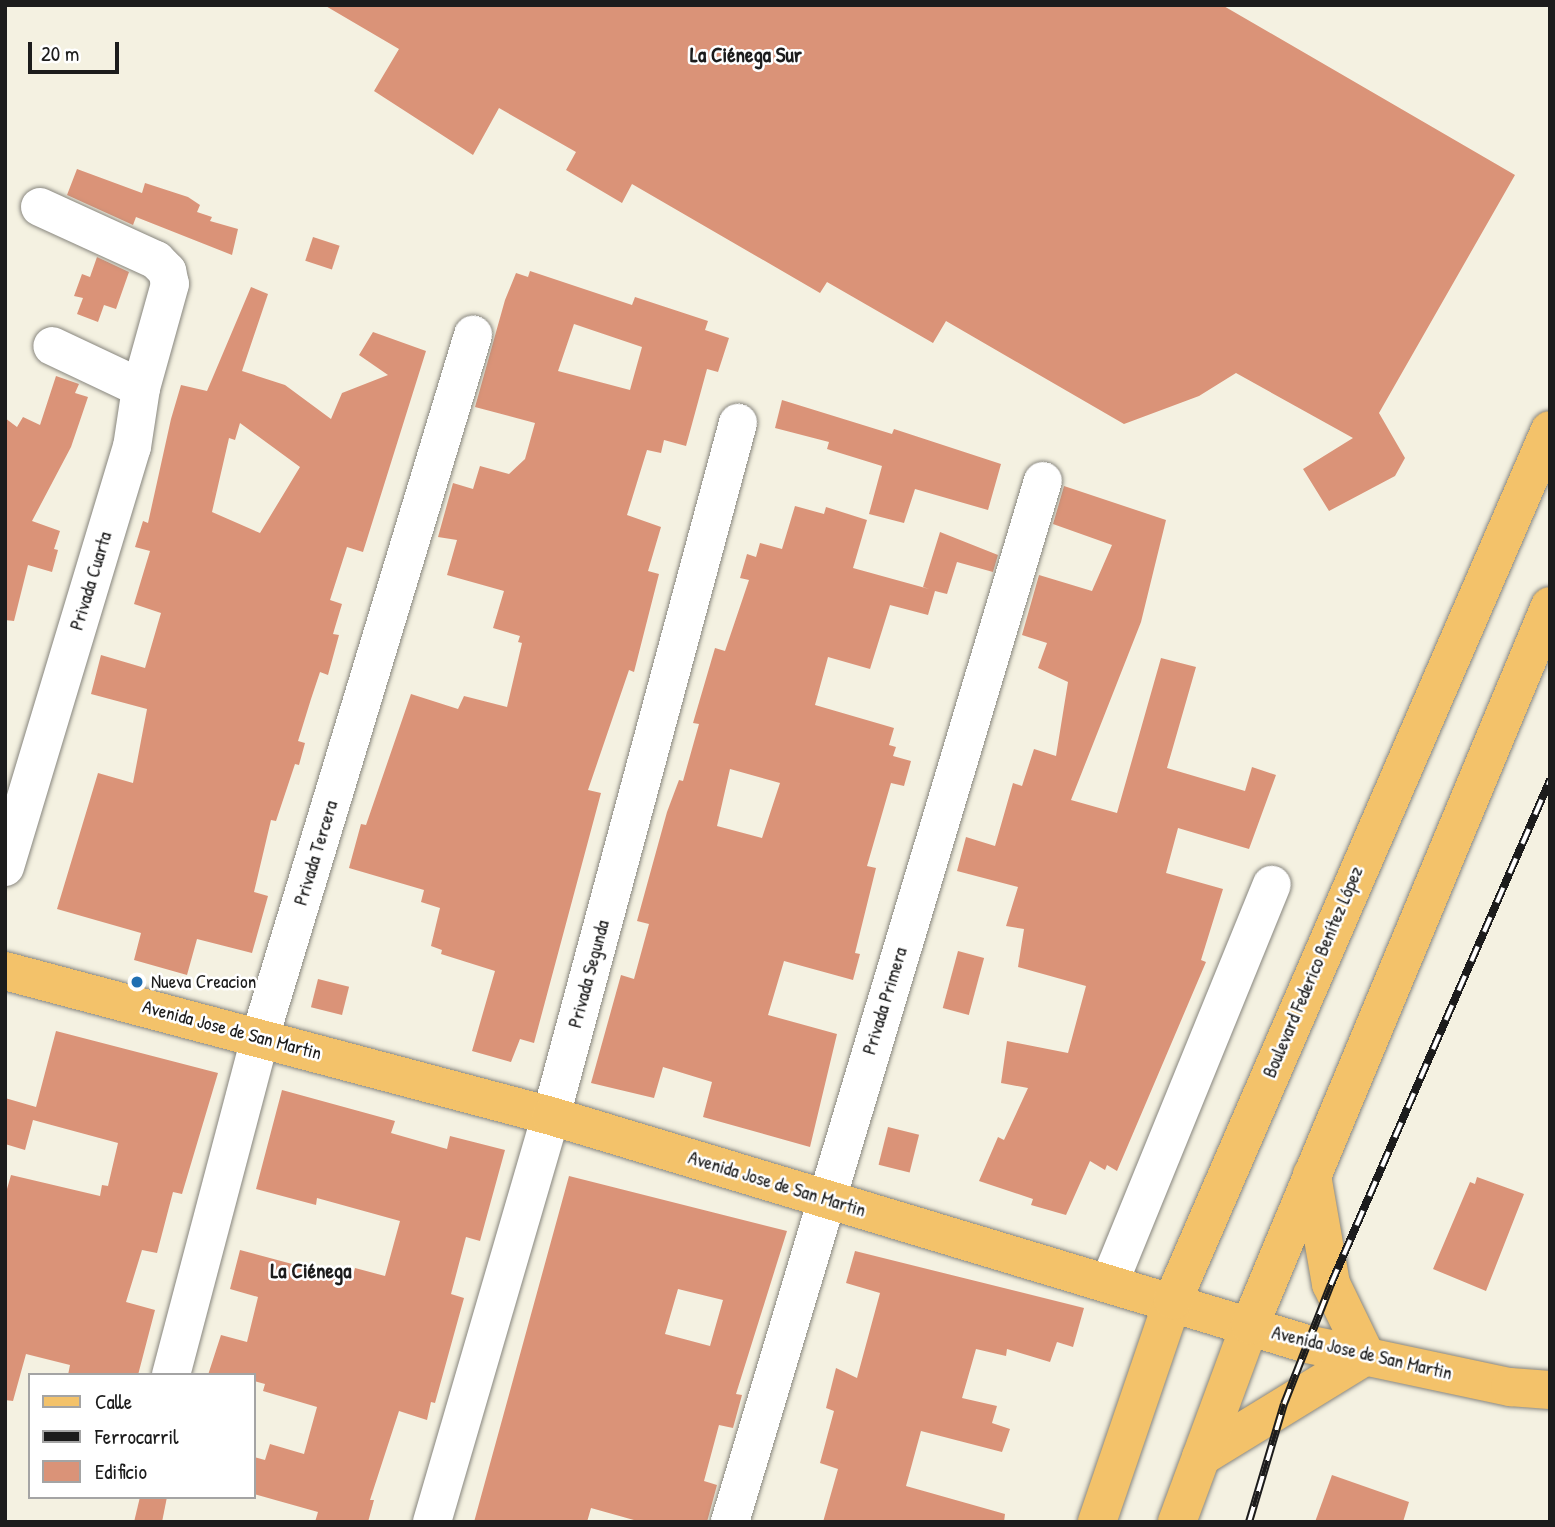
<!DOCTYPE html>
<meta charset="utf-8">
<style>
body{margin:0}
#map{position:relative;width:1555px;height:1527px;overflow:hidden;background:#f4f1e1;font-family:"Patrick Hand",sans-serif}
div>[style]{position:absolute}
.building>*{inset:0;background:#da9378;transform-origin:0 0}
.roads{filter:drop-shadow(0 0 2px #88867e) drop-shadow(0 0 2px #88867e)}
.minor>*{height:38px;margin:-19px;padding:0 19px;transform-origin:19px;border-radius:19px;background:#fff}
.major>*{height:38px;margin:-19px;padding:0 19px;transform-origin:19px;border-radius:19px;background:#f3c26a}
.rail>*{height:8px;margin-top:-4px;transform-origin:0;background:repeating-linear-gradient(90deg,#fff 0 16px,#1c1c1c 0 32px);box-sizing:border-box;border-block:2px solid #1c1c1c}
.dots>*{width:19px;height:19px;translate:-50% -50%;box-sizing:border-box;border:4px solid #fff;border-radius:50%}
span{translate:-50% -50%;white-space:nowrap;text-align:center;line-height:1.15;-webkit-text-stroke:5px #fff;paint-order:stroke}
.street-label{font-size:19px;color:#1c1c1c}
.poi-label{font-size:19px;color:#1c1c1c}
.left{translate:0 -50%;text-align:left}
.neighbourhood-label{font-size:21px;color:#1c1c1c;font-weight:700}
.frame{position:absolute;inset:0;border:7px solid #1c1c1c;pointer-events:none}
.legend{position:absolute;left:28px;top:1373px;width:228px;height:126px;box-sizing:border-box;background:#fff;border:2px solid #a4a4a4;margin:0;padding:9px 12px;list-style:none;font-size:21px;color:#1c1c1c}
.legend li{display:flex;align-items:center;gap:14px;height:35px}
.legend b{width:35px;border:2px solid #a4a4a4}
.scale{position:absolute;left:28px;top:42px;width:91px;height:32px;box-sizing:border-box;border:4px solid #1c1c1c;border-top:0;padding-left:9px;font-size:21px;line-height:24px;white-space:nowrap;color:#1c1c1c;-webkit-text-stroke:5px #fff;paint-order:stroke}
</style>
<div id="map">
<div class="building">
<div style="clip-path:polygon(324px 5px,1222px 5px,1515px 175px,1379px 413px,1405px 458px,1395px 476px,1329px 511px,1303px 469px,1353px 438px,1236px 373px,1199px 396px,1124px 424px,946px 321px,933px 343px,827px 282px,820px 293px,632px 184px,622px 203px,566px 170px,576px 152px,499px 108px,473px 155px,374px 91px,399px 49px)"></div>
<div style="clip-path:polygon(77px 169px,142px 193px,145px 183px,188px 197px,200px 205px,197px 212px,212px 217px,210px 221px,238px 229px,232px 255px,136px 217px,133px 225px,67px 195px)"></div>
<div style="left:313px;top:237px;width:28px;height:25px;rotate:18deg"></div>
<div style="clip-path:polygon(97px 257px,129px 272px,116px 309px,104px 305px,98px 322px,77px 314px,83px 298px,74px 296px,82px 274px,90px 277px)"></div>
<div style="clip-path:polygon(evenodd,530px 271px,632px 305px,635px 297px,708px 321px,705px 330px,729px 338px,718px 372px,707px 369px,686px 446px,664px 440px,661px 453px,647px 450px,627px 515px,661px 527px,648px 571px,659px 574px,634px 672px,629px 670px,588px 790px,601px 793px,534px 1043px,520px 1039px,511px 1062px,472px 1051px,495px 971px,441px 954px,442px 950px,431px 946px,440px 908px,421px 902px,424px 890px,349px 868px,361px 824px,366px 825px,411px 694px,458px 709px,464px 696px,507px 707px,522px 643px,518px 642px,520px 636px,493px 628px,504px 591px,447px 575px,457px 540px,438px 537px,453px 483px,473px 489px,480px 466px,509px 474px,525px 459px,535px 423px,475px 407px,505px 300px,516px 273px,528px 277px,530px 271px,574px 324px,642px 347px,630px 390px,558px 371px,574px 324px)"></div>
<div style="clip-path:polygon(evenodd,251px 287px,268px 294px,242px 371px,285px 385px,331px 419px,342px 393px,388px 375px,359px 355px,373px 332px,426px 351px,363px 552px,347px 547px,330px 600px,342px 604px,333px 634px,339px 635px,328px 675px,320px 672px,311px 699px,298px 741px,305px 743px,299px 765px,295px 764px,276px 821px,271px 820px,254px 892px,268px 896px,252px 953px,197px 939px,187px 975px,134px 960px,141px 933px,57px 909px,98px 773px,133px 783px,147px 709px,91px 694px,101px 655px,145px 668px,161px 613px,134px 604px,150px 551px,135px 547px,143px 521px,148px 523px,171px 419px,181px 385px,207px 391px,251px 287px,240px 423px,300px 467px,260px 533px,212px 512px,229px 438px,235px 440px,240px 423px)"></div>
<div style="clip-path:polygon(56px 376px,79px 384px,75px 393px,88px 397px,71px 447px,32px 521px,60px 531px,54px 549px,58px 550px,52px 572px,28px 565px,14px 621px,5px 620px,5px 418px,17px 427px,23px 417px,40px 425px)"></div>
<div style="clip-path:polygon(782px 400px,892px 434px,894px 429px,1001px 464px,988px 510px,915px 489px,904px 523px,869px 514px,882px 466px,827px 449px,829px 442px,775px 428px)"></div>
<div style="clip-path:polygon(1064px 486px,1166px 520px,1141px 622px,1071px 800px,1117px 813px,1161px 658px,1196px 667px,1167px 768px,1245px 791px,1252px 767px,1276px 775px,1249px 849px,1178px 828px,1166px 873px,1223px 889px,1201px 960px,1206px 962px,1117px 1171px,1107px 1165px,1105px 1170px,1090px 1161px,1066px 1215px,1031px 1205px,1033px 1199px,979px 1181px,998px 1137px,1004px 1140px,1028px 1088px,1001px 1083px,1007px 1041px,1068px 1053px,1086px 986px,1018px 967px,1024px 929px,1006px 926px,1018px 887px,957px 871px,966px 837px,995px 846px,1013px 783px,1022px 786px,1034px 749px,1056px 756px,1068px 682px,1038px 668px,1047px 643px,1022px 635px,1039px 575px,1092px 591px,1112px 545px,1053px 524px)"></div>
<div style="clip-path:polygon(evenodd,795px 506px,824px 514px,826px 507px,867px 520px,853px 568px,929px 589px,923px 587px,940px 532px,998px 555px,993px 572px,957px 562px,947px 594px,935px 591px,928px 615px,890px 605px,870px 669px,828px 657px,815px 705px,894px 728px,889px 745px,896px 747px,893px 756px,911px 761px,904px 786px,891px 783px,867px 866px,876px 868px,855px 953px,860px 954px,853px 980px,784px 961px,768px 1015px,837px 1034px,810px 1147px,703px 1117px,712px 1082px,663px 1067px,654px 1098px,591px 1083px,621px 975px,634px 979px,649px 924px,637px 921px,667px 812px,679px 780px,683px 781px,699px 724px,693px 723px,715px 648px,725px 651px,749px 580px,740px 578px,747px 554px,756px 557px,760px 543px,782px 549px,795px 506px,730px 769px,780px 783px,762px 838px,717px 826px,730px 769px)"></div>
<div style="left:958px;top:951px;width:27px;height:59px;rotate:15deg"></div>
<div style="left:318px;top:979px;width:32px;height:29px;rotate:14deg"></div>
<div style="clip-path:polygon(56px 1031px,218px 1073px,182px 1194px,173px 1192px,157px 1253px,142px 1250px,126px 1302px,155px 1310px,138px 1375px,68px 1375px,70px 1365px,26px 1354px,13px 1401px,5px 1400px,5px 1196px,11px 1175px,100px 1196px,102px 1185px,108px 1186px,118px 1143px,33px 1120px,25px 1150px,5px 1144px,5px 1098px,36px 1107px)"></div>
<div style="clip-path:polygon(282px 1090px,395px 1121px,391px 1133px,447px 1149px,450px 1136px,505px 1150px,480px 1241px,466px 1237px,451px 1294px,464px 1298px,435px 1403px,431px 1402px,427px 1420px,399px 1411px,370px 1500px,374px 1500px,368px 1522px,315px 1522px,318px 1512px,254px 1494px,254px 1457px,265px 1460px,270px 1444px,304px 1454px,317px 1407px,263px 1391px,265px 1384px,254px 1381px,254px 1375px,208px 1375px,221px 1335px,247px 1342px,258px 1297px,230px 1289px,240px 1250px,352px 1280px,355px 1268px,385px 1276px,400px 1221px,317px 1198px,316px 1205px,256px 1189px)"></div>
<div style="left:888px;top:1127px;width:32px;height:39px;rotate:14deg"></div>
<div style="clip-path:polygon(evenodd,569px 1176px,787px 1231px,736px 1394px,742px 1395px,733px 1428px,719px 1425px,704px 1481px,717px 1485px,707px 1522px,641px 1522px,591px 1508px,587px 1522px,474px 1522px,569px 1176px,678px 1289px,723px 1300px,710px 1346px,665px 1334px,678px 1289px)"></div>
<div style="clip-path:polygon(1477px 1177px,1524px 1194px,1486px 1291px,1433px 1269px,1470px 1182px,1475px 1184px)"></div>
<div style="clip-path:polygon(855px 1251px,1084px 1308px,1073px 1347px,1057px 1342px,1050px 1362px,1007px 1349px,1006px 1356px,976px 1349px,962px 1398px,997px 1406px,992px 1423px,1010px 1429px,1002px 1452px,921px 1431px,906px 1486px,1005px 1514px,1004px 1522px,823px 1522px,838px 1469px,820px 1463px,834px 1411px,826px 1408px,836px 1368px,857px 1378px,880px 1293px,846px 1283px)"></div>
<div style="clip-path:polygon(1332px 1475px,1409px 1502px,1403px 1522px,1315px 1522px)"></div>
<div style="clip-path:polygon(140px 1497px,167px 1497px,162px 1522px,134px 1522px)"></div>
</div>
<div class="roads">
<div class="minor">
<div style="left:40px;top:207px;width:128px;rotate:24.6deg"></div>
<div style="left:156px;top:260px;width:16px;rotate:45deg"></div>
<div style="left:167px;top:271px;width:13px;rotate:77deg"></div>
<div style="left:170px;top:284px;width:108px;rotate:105.6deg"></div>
<div style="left:5px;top:867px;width:439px;rotate:-73.2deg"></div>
<div style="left:132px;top:447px;width:60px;rotate:-81.3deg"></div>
<div style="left:141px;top:388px;width:98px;rotate:-154.7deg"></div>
<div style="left:1110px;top:1281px;width:428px;rotate:-67.8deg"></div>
<div style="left:171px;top:1375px;width:350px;rotate:-75.2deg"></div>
<div style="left:260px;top:1037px;width:734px;rotate:-73.12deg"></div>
<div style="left:432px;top:1522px;width:423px;rotate:-73.7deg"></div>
<div style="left:551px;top:1116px;width:718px;rotate:-74.9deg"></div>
<div style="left:730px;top:1522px;width:1087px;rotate:-73.27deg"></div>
</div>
<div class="major">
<div style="left:5px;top:971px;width:565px;rotate:14.87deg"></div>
<div style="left:551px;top:1116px;width:790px;rotate:16.78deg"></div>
<div style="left:1307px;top:1344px;width:208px;rotate:12deg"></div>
<div style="left:1510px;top:1387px;width:40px;rotate:4.3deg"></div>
<div style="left:1201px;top:1457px;width:193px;rotate:-31.5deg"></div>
<div style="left:1366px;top:1356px;width:80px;rotate:-115.9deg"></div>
<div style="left:1331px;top:1284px;width:111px;rotate:-99.9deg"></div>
<div style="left:1097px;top:1522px;width:235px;rotate:-71.1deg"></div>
<div style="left:1173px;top:1300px;width:948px;rotate:-66.57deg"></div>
<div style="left:1177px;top:1522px;width:210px;rotate:-69.7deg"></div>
<div style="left:1250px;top:1325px;width:779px;rotate:-67.35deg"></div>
</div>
</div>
<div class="rail">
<div style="left:1249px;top:1522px;width:123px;rotate:-73.5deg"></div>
<div style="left:1284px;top:1404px;width:129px;rotate:-68.6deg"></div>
<div style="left:1331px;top:1284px;width:550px;rotate:-66.51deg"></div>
</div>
<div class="dots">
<div style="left:137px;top:982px;background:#1f6fb2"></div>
</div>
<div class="street-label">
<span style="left:91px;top:581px;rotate:-73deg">Privada Cuarta</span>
<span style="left:316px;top:853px;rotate:-73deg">Privada Tercera</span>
<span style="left:1313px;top:972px;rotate:-67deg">Boulevard Federico Benítez López</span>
<span style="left:589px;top:974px;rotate:-75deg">Privada Segunda</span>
<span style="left:885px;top:1001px;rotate:-73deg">Privada Primera</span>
<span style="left:232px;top:1030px;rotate:15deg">Avenida Jose de San Martin</span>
<span style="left:777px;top:1184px;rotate:17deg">Avenida Jose de San Martin</span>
<span style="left:1362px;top:1353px;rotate:13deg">Avenida Jose de San Martin</span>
</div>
<div class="poi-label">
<span class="left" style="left:151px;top:982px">Nueva Creacion</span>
</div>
<div class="neighbourhood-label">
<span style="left:746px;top:55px">La Ciénega Sur</span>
<span style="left:311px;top:1271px">La Ciénega</span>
</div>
<div class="frame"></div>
<ul class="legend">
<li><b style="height:9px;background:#f3c26a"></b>Calle</li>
<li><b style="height:9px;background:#1c1c1c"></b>Ferrocarril</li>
<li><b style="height:19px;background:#da9378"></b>Edificio</li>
</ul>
<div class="scale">20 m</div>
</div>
